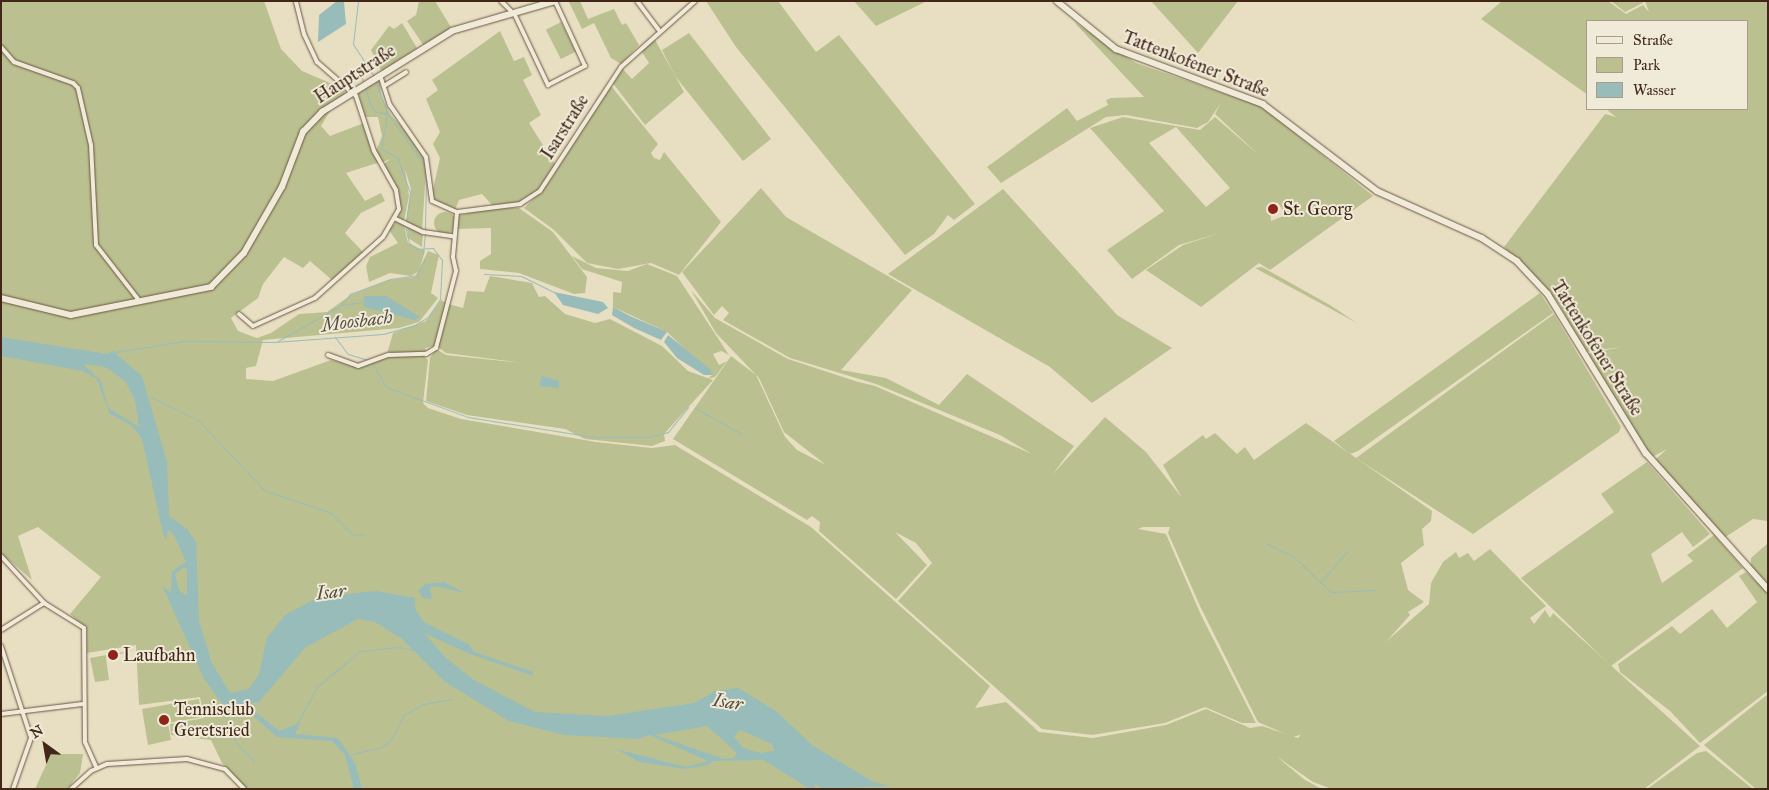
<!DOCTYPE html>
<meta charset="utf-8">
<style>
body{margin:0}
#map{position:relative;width:1769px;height:790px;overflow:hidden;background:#e8dfc3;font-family:"IM FELL Great Primer",serif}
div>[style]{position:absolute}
.green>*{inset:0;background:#bbc090;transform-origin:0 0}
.round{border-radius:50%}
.water>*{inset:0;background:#98bcb9}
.stream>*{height:1px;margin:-0.5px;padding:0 0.5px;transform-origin:0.5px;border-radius:0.5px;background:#98bcb9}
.roads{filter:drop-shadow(0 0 1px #6c5543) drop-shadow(0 0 1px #6c5543)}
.street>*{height:4px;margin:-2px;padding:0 2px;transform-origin:2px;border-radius:2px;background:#f0ead8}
.secondary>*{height:5.5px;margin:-2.75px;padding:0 2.75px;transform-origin:2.75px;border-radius:2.75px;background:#f0ead8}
.dots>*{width:14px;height:14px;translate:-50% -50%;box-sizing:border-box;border:2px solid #f0ead8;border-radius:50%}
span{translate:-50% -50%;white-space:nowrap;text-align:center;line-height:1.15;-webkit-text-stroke:4px #f0ead8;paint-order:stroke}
.street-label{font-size:18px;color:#422718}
.poi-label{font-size:18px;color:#422718}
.left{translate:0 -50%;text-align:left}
.water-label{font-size:19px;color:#584c40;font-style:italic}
.frame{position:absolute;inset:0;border:2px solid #422718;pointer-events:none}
.legend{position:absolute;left:1586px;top:20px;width:162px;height:90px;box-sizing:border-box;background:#f0ead8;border:1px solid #aa9c8b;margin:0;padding:6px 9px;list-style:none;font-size:15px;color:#422718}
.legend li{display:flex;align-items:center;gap:10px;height:25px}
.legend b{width:25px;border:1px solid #aa9c8b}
.north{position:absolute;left:20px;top:720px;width:50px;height:50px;-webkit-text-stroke:4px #f0ead8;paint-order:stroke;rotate:328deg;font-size:14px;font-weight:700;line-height:20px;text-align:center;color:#422718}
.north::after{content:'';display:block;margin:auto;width:18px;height:22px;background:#422718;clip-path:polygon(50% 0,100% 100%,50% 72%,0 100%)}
</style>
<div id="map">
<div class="green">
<div style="clip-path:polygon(1px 1px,264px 1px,281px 49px,302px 71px,344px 89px,345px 94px,327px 106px,330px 111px,321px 126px,330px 136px,364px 123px,380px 162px,346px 173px,365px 201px,381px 193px,385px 201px,361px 213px,345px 233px,363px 252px,332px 280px,310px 261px,303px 268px,284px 257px,263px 284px,258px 298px,231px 318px,238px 331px,257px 338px,271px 333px,299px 314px,327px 312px,351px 295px,388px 280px,415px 277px,428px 251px,439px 255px,431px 293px,438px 298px,419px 322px,399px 328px,263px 340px,256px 366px,246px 368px,246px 379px,273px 381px,331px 360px,362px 367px,388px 356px,423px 355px,428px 360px,423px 403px,428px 408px,461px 419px,596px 442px,652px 448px,675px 445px,811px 527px,990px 686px,975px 708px,1006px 702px,1039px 732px,1093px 738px,1166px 725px,1206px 709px,1250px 728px,1262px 726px,1298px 738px,1380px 647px,1429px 604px,1431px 583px,1443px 562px,1456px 552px,1459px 558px,1468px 553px,1474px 561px,1490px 549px,1546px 606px,1530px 618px,1534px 624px,1545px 610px,1550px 618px,1553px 613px,1700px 746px,1644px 789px,1332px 789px,1313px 782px,1276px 756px,1305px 780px,1322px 789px,247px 789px,222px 763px,211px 740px,171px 735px,170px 724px,204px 718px,200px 697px,139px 705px,136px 645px,87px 653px,87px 629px,70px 614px,101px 577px,38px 527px,18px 536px,32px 580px,1px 553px)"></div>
<div style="clip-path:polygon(419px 1px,435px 1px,452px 29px,424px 46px,407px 21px,416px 15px)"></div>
<div style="clip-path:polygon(580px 1px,588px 19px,614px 9px,622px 25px,626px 23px,639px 45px,621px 64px,611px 58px,594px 23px,582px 29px,569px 2px)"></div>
<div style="clip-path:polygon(706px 1px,778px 1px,816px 52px,839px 35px,975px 204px,954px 220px,948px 215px,934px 234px,905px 255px,736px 47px)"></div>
<div style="clip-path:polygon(854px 1px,927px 1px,876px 26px)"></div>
<div style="clip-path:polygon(1151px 1px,1238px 1px,1198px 53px)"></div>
<div style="clip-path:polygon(1502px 1px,1608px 1px,1626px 14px,1643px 5px,1649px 12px,1645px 1px,1768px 1px,1768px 521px,1753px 519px,1724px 538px,1655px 460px,1667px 449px,1652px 457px,1633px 432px,1587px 354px,1621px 347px,1585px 352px,1559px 304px,1504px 247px,1605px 114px,1616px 117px,1606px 109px,1748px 109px,1748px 21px,1588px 21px,1588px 95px,1481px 19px)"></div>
<div style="clip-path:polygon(1611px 1px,1642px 1px,1643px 3px,1625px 12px)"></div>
<div style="left:561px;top:22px;width:33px;height:17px;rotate:63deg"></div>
<div style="clip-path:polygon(evenodd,1074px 22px,1136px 63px,1263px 107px,1373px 196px,1270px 270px,1259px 263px,1201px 307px,1146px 270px,1183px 245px,1220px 233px,1179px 245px,1132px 279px,1107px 250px,1164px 211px,1090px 128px,1123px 117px,1200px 130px,1215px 117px,1260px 156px,1215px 114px,1220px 104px,1208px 122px,1197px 128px,1126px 115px,1106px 117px,1001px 183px,987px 167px,1067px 108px,1077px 121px,1108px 105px,1106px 100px,1111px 98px,1144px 97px,1074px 22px,1176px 127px,1230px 188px,1206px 207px,1149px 143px,1176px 127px,1074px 22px,1270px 203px,1278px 203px,1286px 215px,1271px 221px,1270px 203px)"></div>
<div style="clip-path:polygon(402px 23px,417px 48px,382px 72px,371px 50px,389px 26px,394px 29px)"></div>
<div style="clip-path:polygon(500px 31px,514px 61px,524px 57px,532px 75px,523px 80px,541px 115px,529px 123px,555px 164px,539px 190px,522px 202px,492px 205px,482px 194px,459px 200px,455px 210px,441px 207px,432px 194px,440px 158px,433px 144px,440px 132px,426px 99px,438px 90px,432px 80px)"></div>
<div style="clip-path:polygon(689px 33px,771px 139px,743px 161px,675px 76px,662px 50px)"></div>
<div style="clip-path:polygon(654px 38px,684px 92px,645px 125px,612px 82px,621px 67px,632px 79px,649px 63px,640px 49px)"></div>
<div style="clip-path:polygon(380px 80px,381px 96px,391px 115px,416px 143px,429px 169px,426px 170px,422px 231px,406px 222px,411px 189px,405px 169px,409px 196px,404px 221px,399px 218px,397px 188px,384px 164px,390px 159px,383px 162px,376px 151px,382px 136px,378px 117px,365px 117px,358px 93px)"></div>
<div style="clip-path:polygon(611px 86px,658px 144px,651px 153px,654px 158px,660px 160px,664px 152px,721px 222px,679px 275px,651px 263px,618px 269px,587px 263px,554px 230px,524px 208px,547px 185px)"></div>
<div style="clip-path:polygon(761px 188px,786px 217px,912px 290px,841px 370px,886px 378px,939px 405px,967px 374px,1074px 446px,1052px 475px,1105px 417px,1146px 452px,1182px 498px,1163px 465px,1203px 435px,1206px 439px,1215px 433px,1237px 454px,1245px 447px,1254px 460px,1306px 423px,1432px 511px,1431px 521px,1422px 529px,1424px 545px,1401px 563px,1408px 590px,1424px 602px,1408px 612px,1410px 615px,1304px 734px,1292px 737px,1258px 722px,1200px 606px,1168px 533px,1170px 527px,1143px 527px,1138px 529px,1166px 534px,1201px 615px,1256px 723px,1242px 723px,1205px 707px,1165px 723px,1092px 735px,1042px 729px,898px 601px,932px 563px,916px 543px,895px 532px,927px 565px,896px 599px,819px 531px,820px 522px,812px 516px,807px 520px,673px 439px,731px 356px,756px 375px,785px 437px,797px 450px,826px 465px,784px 432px,759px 378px,716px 333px,691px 290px,715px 318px,788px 359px,855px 381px,875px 386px,1032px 454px,1000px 435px,876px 384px,790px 358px,723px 320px,729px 313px,722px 306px,714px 315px,682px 272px)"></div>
<div style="clip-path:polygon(1003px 189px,1117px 315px,1172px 348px,1092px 403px,1050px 367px,888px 274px)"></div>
<div style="clip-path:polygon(492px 207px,519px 208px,553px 232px,587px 277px,585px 293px,574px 294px,519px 273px,480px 269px,480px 261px,491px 254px,491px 228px,456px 229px,458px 216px)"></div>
<div class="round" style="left:434px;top:212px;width:22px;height:22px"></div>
<div style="clip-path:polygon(397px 221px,404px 225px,408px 243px,425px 251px,419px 271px,411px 276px,390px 273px,369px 282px,366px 266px,370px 257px,398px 243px,389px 230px)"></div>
<div style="clip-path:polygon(407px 225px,423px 234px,422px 247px,408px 238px)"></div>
<div style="clip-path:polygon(572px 256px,596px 268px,628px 271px,647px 264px,677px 276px,729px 355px,721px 351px,713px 354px,719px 365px,727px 361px,715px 377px,708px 379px,712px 375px,667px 332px,613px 307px,613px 292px,621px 293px,622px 282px,582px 269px)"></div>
<div style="clip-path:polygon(1262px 267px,1330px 305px,1357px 323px,1255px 268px)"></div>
<div style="clip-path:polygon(490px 276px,532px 283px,539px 297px,545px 296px,565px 314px,595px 323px,610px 319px,662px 346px,688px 371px,713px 380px,664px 434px,665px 441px,652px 446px,585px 439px,565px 429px,467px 415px,426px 401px,430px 358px,436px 349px,446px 355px,523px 363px,446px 353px,438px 347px,448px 304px,463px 308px,467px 291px,484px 292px)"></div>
<div style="clip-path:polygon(1540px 293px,1553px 313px,1358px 451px,1350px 454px,1334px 441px)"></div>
<div style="clip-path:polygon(441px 300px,446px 303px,437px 345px,425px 348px,426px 353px,387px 354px,393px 333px,426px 321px)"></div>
<div style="clip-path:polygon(1554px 314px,1621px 427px,1619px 432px,1473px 534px,1356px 458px)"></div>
<div style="clip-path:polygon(1647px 462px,1710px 534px,1693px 547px,1682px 532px,1651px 554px,1662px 583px,1693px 561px,1687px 555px,1714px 535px,1743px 568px,1611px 666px,1521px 578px,1614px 512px,1601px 494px)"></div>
<div style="clip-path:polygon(1768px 543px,1768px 585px,1751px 566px,1751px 558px)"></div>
<div style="clip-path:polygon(1746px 572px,1768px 593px,1768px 691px,1700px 743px,1670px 711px,1620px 672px,1618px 664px,1672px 626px,1680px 634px,1712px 609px,1727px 628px,1757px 602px,1739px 576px)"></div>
<div style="clip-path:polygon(134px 650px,106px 658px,109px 680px,95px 682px,90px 658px)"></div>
<div style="clip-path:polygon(1768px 694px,1768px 789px,1756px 789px,1704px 745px)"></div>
<div style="clip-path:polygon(199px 699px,202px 717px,168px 723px,171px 740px,148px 745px,142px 709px)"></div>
<div style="clip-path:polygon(1706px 751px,1753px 789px,1647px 789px,1697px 753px)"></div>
<div style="clip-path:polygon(51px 754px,83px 754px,80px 773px,67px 789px,35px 789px)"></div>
</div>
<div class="water">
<div style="clip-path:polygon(337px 1px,344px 2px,346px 24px,318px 42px,319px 15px)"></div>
<div style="clip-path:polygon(554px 292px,603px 302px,608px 308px,598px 314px,563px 305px)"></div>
<div style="clip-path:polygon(364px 296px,386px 296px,420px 317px,415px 320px,364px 307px)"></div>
<div style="clip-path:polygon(613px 307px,630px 316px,667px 332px,661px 340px,634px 328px,612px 315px)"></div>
<div style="clip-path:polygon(668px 335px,710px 369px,712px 375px,704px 375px,677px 358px,664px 342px)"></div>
<div style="clip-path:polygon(evenodd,1px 337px,107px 354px,113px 351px,142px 376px,167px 462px,169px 516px,187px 529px,196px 542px,199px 621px,212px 663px,230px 693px,249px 689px,259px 674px,267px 638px,285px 615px,319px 597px,376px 591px,415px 598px,415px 609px,424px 622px,470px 645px,474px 652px,531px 671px,534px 676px,470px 654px,424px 633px,446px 658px,474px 680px,535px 712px,608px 716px,694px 703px,715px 691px,738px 688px,776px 711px,813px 746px,874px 782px,890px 786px,823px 789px,814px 783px,816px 789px,810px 789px,763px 760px,713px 761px,708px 765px,685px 769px,639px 762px,616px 749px,686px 767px,708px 761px,650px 735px,638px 739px,564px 735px,509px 721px,445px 682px,402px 639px,375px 622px,358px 619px,306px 647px,259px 702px,238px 706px,255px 712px,280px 731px,300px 723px,295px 734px,338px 738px,355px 763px,362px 789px,354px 789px,345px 755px,332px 741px,277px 737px,250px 713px,223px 705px,204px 679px,162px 585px,171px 593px,172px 571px,186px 562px,174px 535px,168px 530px,166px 540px,163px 533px,142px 439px,132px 426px,109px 413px,97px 379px,83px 371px,1px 356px,1px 337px,83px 364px,105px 367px,125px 381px,135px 400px,139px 427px,108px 408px,101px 381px,83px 364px,1px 337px,184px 567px,187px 569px,187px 596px,179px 590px,175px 574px,184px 567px,1px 337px,707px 726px,737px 753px,734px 758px,724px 759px,655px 735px,707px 726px,1px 337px,740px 730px,772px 744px,774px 751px,760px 753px,743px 748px,734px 736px,740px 730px)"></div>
<div style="clip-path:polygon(542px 376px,559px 381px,559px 388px,539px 386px)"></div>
<div style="clip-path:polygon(444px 582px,465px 593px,435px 586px,430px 588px,432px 599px,423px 598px,418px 591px,425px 584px)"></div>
</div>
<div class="stream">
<div style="left:358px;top:1px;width:43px;rotate:96.6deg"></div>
<div style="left:353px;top:44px;width:37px;rotate:57deg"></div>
<div style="left:359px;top:70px;width:12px;rotate:70deg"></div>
<div style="left:376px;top:82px;width:33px;rotate:70deg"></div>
<div style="left:387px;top:113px;width:36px;rotate:99deg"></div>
<div style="left:381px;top:149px;width:18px;rotate:27deg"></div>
<div style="left:397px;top:157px;width:38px;rotate:70deg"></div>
<div style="left:410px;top:193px;width:28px;rotate:98deg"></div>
<div style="left:365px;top:87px;width:18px;rotate:74deg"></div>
<div style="left:370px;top:104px;width:10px;rotate:53deg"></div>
<div style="left:376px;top:112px;width:11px;rotate:5deg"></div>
<div style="left:387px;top:113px;width:67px;rotate:54.2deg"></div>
<div style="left:425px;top:230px;width:59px;rotate:-89deg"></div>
<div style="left:423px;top:253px;width:19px;rotate:-84deg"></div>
<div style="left:484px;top:274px;width:37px;rotate:3deg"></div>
<div style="left:521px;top:276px;width:37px;rotate:26deg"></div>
<div style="left:341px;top:305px;width:22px;rotate:-8deg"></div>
<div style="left:335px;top:337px;width:21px;rotate:53deg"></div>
<div style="left:348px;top:354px;width:24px;rotate:17deg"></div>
<div style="left:371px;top:361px;width:30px;rotate:60deg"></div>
<div style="left:386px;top:387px;width:87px;rotate:20.1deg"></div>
<div style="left:468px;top:417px;width:127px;rotate:9.1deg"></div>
<div style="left:593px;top:437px;width:55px"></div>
<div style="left:648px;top:437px;width:21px;rotate:-14deg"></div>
<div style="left:668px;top:432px;width:32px;rotate:-51deg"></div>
<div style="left:278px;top:341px;width:71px;rotate:-29.4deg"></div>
<div style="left:340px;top:306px;width:16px;rotate:-50deg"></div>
<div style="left:350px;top:294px;width:43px;rotate:-20.6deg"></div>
<div style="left:390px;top:279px;width:27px;rotate:-8deg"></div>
<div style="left:417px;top:275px;width:18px;rotate:-63deg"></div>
<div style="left:116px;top:352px;width:69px;rotate:-9.2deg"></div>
<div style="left:184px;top:341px;width:90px;rotate:0.6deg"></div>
<div style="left:274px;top:342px;width:109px;rotate:-4.2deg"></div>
<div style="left:383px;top:334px;width:33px;rotate:-16deg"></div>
<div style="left:415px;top:325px;width:15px;rotate:-32deg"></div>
<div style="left:428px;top:317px;width:22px;rotate:-56deg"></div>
<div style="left:440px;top:299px;width:39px;rotate:-87deg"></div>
<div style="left:442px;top:260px;width:15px;rotate:-127deg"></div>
<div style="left:433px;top:248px;width:16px;rotate:176deg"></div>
<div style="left:417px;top:249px;width:10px;rotate:-143deg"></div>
<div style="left:409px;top:243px;width:18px;rotate:-103deg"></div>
<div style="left:151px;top:397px;width:52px;rotate:26.1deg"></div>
<div style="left:198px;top:420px;width:96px;rotate:46.7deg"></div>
<div style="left:264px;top:490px;width:71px;rotate:18.9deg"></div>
<div style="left:331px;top:513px;width:31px;rotate:45deg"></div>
<div style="left:353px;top:535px;width:11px;rotate:-5deg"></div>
<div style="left:695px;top:408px;width:54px;rotate:29deg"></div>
<div style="left:1265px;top:543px;width:31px;rotate:25deg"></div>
<div style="left:1293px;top:556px;width:52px;rotate:43.5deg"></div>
<div style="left:1331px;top:592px;width:46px;rotate:-2.5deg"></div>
<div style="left:1320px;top:583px;width:42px;rotate:-49.8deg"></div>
<div style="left:223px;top:705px;width:39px;rotate:71deg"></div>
<div style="left:236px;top:742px;width:27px;rotate:48deg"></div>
<div style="left:295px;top:727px;width:46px;rotate:-61.2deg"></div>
<div style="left:317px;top:687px;width:56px;rotate:-39.9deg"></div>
<div style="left:360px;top:651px;width:39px;rotate:-6deg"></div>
<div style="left:399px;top:647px;width:15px;rotate:11deg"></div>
<div style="left:352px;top:754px;width:31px;rotate:-13deg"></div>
<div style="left:382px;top:747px;width:11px;rotate:-38deg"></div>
<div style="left:391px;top:740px;width:28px;rotate:-63deg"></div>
<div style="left:404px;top:715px;width:22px;rotate:-30deg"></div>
<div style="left:423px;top:704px;width:29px;rotate:-10deg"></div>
</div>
<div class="roads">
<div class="street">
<div style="left:501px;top:1px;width:14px;rotate:45deg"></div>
<div style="left:637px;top:1px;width:36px;rotate:53deg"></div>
<div style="left:514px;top:13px;width:80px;rotate:64.7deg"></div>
<div style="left:548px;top:85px;width:42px;rotate:-27.2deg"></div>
<div style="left:585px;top:66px;width:72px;rotate:-114.8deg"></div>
<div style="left:1px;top:47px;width:20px;rotate:49deg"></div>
<div style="left:14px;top:62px;width:63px;rotate:19.6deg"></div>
<div style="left:73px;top:83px;width:7px;rotate:45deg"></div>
<div style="left:78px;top:88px;width:58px;rotate:77.2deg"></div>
<div style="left:91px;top:145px;width:100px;rotate:87.1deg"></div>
<div style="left:96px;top:245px;width:68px;rotate:52.1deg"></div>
<div style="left:380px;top:75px;width:32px;rotate:72deg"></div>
<div style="left:390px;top:105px;width:63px;rotate:55.3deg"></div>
<div style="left:426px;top:157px;width:44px;rotate:82.2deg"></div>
<div style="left:432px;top:201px;width:27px;rotate:24deg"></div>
<div style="left:384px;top:86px;width:26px;rotate:-32deg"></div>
<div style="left:396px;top:219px;width:30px;rotate:26deg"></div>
<div style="left:423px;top:232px;width:30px;rotate:8deg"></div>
<div style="left:239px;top:314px;width:18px;rotate:41deg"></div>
<div style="left:253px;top:326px;width:68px;rotate:-24.3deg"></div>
<div style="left:315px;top:298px;width:91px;rotate:-41.9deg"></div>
<div style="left:383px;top:237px;width:32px;rotate:-60deg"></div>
<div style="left:399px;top:209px;width:19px;rotate:-99deg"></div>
<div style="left:396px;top:190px;width:45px;rotate:-119.4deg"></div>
<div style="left:374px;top:151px;width:58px;rotate:-108.1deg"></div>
<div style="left:356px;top:96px;width:52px;rotate:-138.9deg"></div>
<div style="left:317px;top:62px;width:31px;rotate:-115deg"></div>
<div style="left:304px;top:34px;width:34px;rotate:-104deg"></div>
<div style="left:328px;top:355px;width:32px;rotate:20deg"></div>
<div style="left:358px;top:366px;width:33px;rotate:-20deg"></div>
<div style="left:389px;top:355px;width:37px;rotate:-2deg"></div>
<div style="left:426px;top:354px;width:12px;rotate:-31deg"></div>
<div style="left:436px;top:348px;width:80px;rotate:-75.4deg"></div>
<div style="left:456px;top:271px;width:14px;rotate:-102deg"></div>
<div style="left:453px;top:257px;width:45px;rotate:-84.9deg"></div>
<div style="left:457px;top:212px;width:64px;rotate:-7.2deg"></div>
<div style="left:520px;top:204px;width:24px;rotate:-33deg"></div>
<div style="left:540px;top:191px;width:148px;rotate:-56.8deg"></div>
<div style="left:621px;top:67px;width:99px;rotate:-41.7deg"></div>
<div style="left:1px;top:556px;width:64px;rotate:47.5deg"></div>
<div style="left:44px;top:603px;width:47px;rotate:32deg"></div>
<div style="left:84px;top:628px;width:114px;rotate:89.5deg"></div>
<div style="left:85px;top:742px;width:27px;rotate:66deg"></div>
<div style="left:1px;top:630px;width:51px;rotate:-32.1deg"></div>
<div style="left:1px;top:646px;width:97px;rotate:71.9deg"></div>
<div style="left:31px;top:738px;width:54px;rotate:109.4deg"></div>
<div style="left:1px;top:714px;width:82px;rotate:-7deg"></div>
<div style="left:71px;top:789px;width:27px;rotate:-42deg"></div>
<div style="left:91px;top:771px;width:17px;rotate:-24deg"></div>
<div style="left:107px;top:764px;width:80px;rotate:-3.6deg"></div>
<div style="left:187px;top:759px;width:39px;rotate:15deg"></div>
<div style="left:225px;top:769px;width:28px;rotate:46deg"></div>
</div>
<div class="secondary">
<div style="left:1057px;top:1px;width:76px;rotate:39.1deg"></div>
<div style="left:1116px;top:49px;width:157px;rotate:20.5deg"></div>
<div style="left:1263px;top:104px;width:143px;rotate:37.3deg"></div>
<div style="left:1377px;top:191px;width:115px;rotate:24.1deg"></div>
<div style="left:1482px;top:238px;width:42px;rotate:33.3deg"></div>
<div style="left:1517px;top:261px;width:45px;rotate:46.8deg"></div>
<div style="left:1548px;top:294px;width:187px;rotate:58.4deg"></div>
<div style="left:1646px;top:453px;width:183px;rotate:48.1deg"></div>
<div style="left:1px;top:298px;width:72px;rotate:13.7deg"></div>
<div style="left:71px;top:315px;width:143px;rotate:-11.3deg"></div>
<div style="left:211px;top:287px;width:47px;rotate:-45.9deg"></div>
<div style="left:244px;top:253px;width:76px;rotate:-60.1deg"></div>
<div style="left:282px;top:187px;width:59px;rotate:-69.1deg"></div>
<div style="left:303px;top:132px;width:28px;rotate:-46deg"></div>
<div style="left:322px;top:112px;width:153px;rotate:-31.9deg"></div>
<div style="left:452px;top:31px;width:107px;rotate:-16.2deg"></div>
</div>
</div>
<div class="dots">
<div style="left:1273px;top:209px;background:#8f2418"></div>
<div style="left:113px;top:655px;background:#8f2418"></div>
<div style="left:164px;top:720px;background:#8f2418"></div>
</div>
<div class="street-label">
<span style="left:1196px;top:64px;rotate:21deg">Tattenkofener Straße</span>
<span style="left:355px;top:74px;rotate:-33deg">Hauptstraße</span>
<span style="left:565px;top:127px;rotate:-58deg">Isarstraße</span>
<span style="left:1597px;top:348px;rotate:58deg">Tattenkofener Straße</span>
</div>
<div class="poi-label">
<span class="left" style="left:1283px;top:209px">St. Georg</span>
<span class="left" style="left:123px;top:655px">Laufbahn</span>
<span class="left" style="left:174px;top:720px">Tennisclub<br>Geretsried</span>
</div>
<div class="water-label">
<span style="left:357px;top:321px;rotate:-7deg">Moosbach</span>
<span style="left:331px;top:592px;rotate:-7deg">Isar</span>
<span style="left:728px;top:702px;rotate:9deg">Isar</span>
</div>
<div class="frame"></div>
<ul class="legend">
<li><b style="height:6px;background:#f0ead8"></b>Straße</li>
<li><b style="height:14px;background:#bbc090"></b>Park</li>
<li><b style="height:14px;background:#98bcb9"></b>Wasser</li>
</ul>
<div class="north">N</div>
</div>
